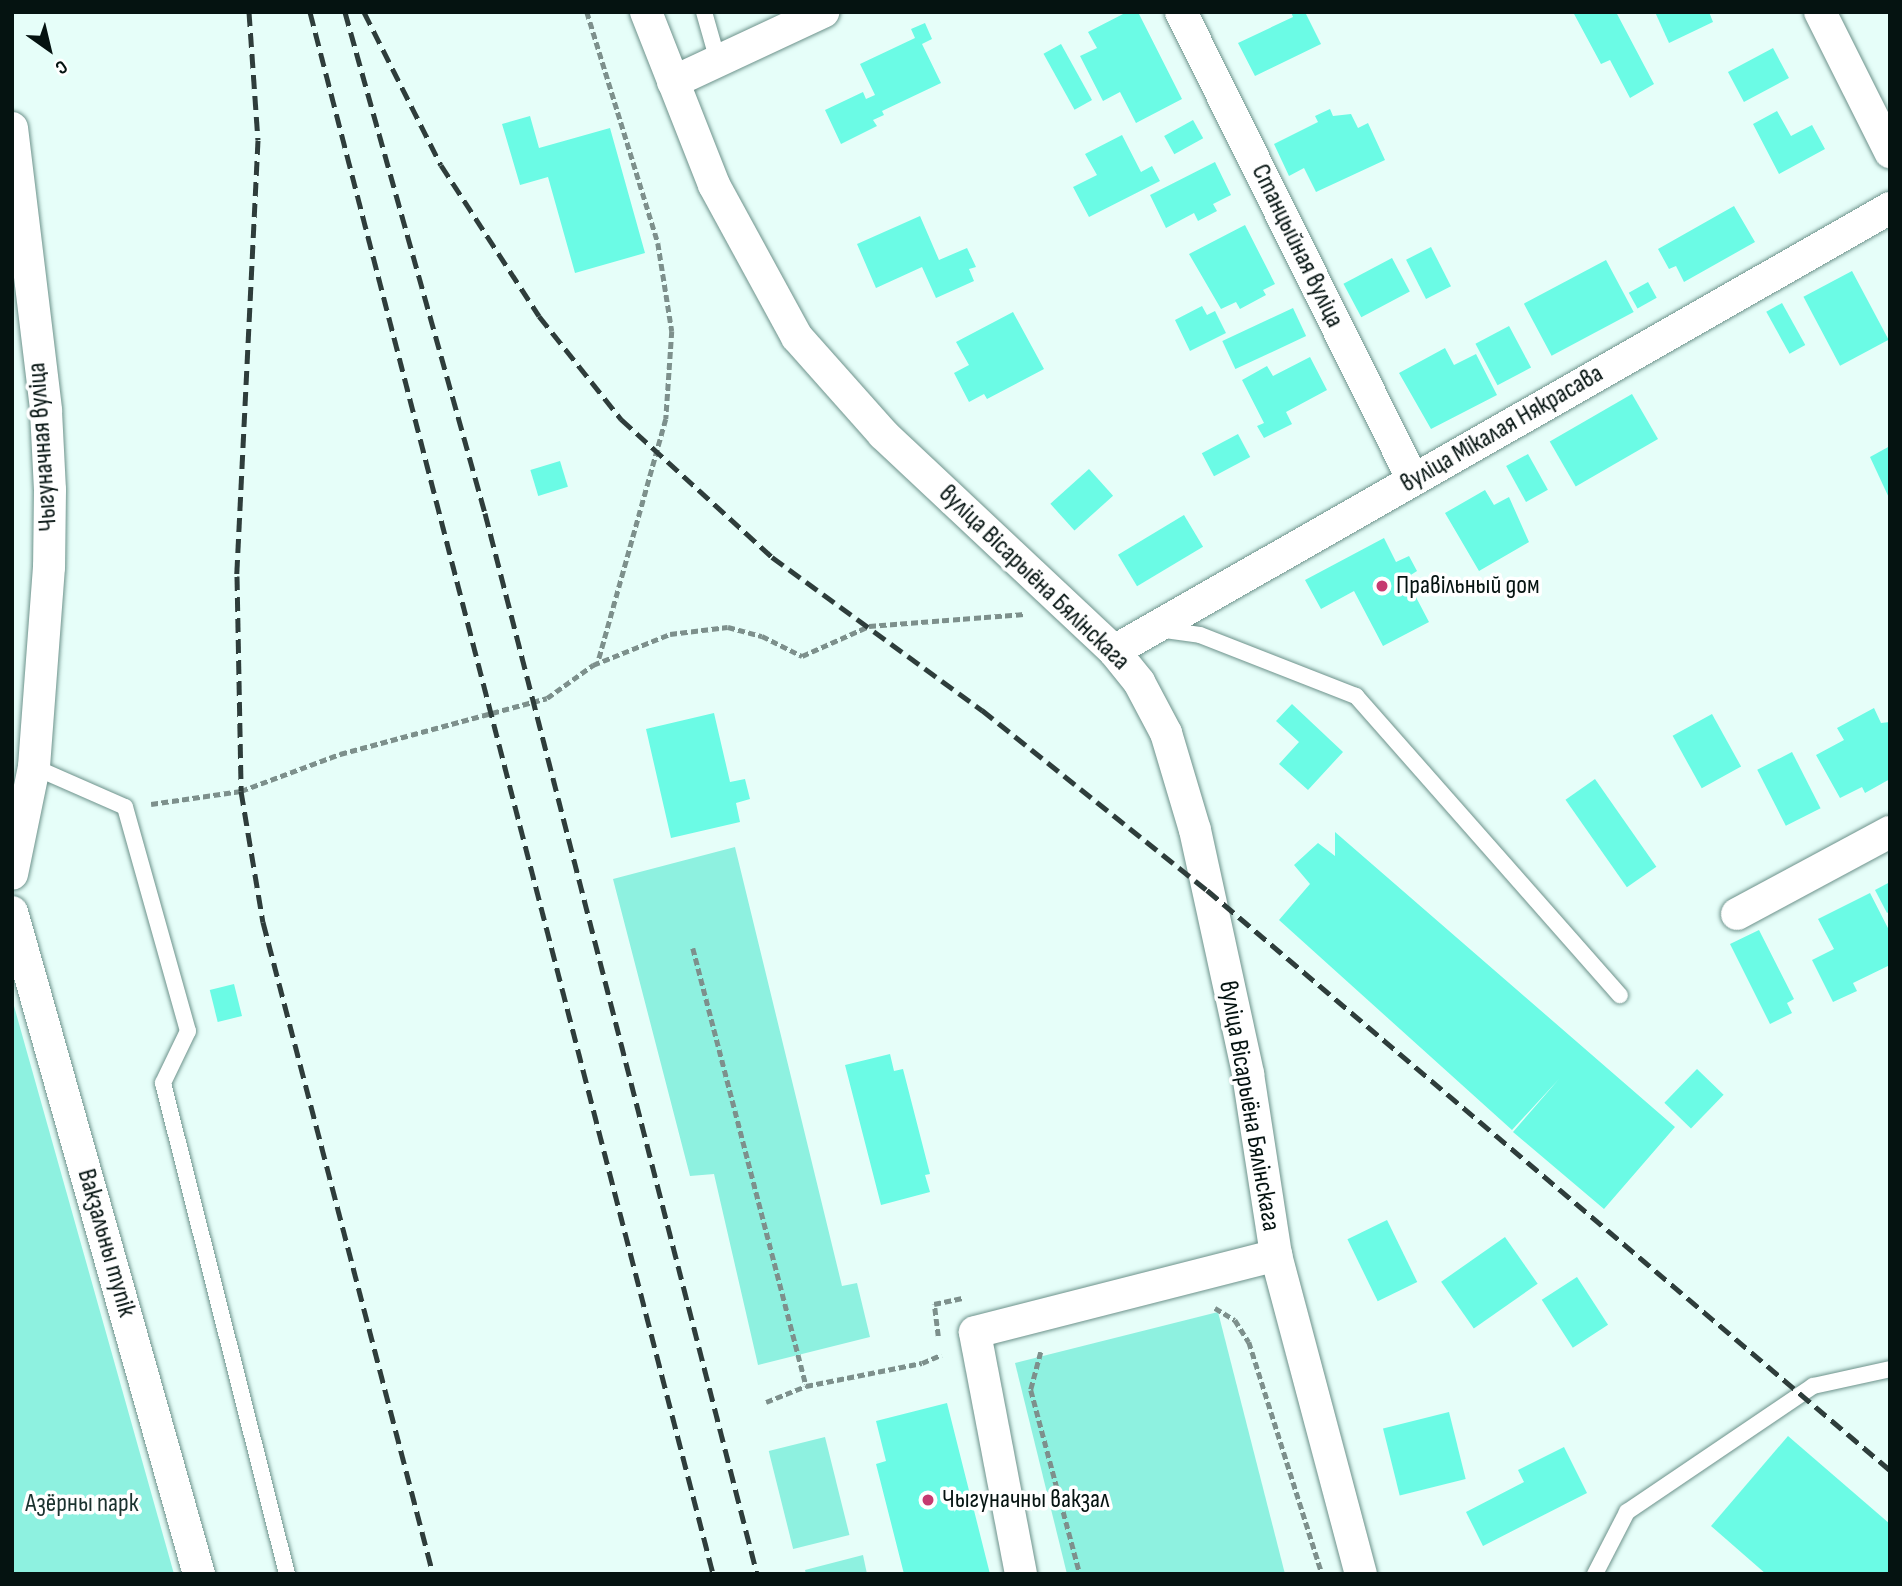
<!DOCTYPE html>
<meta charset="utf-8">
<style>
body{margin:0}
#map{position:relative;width:1902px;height:1586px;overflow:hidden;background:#e6fef9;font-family:"Sofia Sans Condensed",sans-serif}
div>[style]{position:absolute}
.green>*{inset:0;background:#8ef1e0;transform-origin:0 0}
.building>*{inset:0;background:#6bfbe5;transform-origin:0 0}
.path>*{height:4.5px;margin-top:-2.25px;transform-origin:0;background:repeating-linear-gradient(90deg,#7d908c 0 7px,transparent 0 10.5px)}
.roads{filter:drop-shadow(0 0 2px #6d928b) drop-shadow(0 0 2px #6d928b)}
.service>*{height:16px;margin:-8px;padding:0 8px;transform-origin:8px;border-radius:8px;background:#fff}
.minor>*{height:32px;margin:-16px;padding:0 16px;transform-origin:16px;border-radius:16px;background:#fff}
.rail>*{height:5px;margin-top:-2.5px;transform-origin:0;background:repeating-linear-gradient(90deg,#2e3d3b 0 14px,transparent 0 21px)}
.dots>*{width:19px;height:19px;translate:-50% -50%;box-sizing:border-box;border:4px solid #fff;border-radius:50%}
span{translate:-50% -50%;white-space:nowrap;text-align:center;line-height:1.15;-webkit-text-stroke:7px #fff;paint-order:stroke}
.street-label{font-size:26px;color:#051311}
.poi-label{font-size:26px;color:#051311}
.left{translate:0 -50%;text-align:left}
.park-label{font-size:26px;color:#1a322e}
.frame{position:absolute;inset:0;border:14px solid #051311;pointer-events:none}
.north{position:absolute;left:14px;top:14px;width:70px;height:70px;-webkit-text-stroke:5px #fff;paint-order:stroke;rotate:146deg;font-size:19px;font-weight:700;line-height:28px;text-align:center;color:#051311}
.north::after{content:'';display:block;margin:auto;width:24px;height:32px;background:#051311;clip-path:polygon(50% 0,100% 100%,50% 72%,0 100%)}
</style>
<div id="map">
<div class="green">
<div style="clip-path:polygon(735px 847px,842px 1286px,857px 1283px,870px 1337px,758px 1365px,714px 1174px,690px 1176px,613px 879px)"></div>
<div style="clip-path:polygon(12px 999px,174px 1574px,12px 1574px)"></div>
<div style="clip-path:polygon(1218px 1312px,1285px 1574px,1067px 1574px,1015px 1363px)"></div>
<div style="left:825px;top:1437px;width:101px;height:58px;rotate:76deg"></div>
<div style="clip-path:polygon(863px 1555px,867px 1574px,806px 1574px,805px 1570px)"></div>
</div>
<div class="building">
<div style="clip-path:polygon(1127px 12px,1138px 12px,1182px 99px,1136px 123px,1120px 92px,1103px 101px,1080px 56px,1097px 48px,1088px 32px)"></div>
<div style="clip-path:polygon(1291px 12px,1305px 12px,1321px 44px,1255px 76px,1238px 43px,1293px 17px)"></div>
<div style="clip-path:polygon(1573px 12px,1616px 12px,1654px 84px,1630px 98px,1610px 60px,1601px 64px)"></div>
<div style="clip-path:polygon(1655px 12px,1709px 12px,1713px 22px,1669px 43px)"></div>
<div style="clip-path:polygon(925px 23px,932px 39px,922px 44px,941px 83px,882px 111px,884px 115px,873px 120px,877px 126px,841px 144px,825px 110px,863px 92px,866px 99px,875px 95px,860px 64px,915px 38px,911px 29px)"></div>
<div style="left:1061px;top:44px;width:64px;height:20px;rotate:61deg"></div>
<div style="left:1773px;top:48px;width:34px;height:51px;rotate:62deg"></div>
<div style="clip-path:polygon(1330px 109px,1333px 116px,1351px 114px,1358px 128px,1368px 123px,1385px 160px,1316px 192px,1304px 168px,1289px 176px,1274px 144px,1318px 122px,1315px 116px)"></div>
<div style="clip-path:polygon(1777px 111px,1791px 136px,1812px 125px,1825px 149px,1779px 174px,1753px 124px)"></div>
<div style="clip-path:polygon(530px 116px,539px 148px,610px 128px,645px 253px,575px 273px,548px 177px,520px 185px,502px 124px)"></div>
<div style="left:1193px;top:120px;width:21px;height:33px;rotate:61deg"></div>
<div style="clip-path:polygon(1122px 135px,1141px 172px,1152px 166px,1160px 181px,1089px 217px,1073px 187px,1097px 175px,1085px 154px)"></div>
<div style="clip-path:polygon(1215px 162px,1231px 195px,1213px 204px,1217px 211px,1198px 221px,1194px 213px,1166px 228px,1150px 195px)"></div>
<div style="clip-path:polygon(1734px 206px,1755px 242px,1684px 282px,1676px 266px,1669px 269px,1658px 249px)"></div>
<div style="clip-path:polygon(920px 216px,939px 260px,967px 248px,976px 267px,969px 269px,974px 281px,936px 298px,922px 267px,876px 288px,857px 244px)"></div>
<div style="clip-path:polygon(1245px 225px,1275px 284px,1263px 290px,1266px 295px,1240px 309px,1236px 302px,1221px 309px,1189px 254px)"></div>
<div style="left:1431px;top:247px;width:44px;height:28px;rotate:63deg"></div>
<div style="left:1392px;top:258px;width:38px;height:55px;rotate:62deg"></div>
<div style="left:1606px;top:260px;width:59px;height:93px;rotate:62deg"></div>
<div style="left:1852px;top:271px;width:78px;height:55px;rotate:62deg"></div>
<div style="left:1648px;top:282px;width:18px;height:22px;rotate:61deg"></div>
<div style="left:1782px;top:303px;width:48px;height:18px;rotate:61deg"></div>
<div style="clip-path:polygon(1202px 306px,1207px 315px,1215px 311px,1226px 333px,1190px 351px,1175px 320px)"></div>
<div style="left:1293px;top:308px;width:31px;height:78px;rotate:65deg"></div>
<div style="clip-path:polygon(1013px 312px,1044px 369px,987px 399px,984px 394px,969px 402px,954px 373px,969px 365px,956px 342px)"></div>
<div style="left:1509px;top:326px;width:47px;height:38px;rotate:62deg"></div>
<div style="clip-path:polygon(1445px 348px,1454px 365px,1476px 354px,1497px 395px,1431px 429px,1399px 373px)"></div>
<div style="clip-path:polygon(1310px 357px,1327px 390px,1286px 412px,1292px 424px,1264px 438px,1257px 426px,1264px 423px,1242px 380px,1267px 366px,1273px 376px)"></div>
<div style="left:1632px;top:394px;width:52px;height:95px;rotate:60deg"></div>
<div style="left:1238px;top:434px;width:26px;height:41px;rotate:62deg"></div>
<div style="clip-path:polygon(1890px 446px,1890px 500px,1870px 457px)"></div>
<div style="left:1528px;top:454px;width:41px;height:25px;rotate:61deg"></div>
<div style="left:560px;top:461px;width:27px;height:31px;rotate:73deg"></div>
<div style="left:1089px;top:469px;width:36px;height:52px;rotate:48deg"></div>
<div style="clip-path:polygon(1485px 490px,1494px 505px,1509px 497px,1529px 542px,1479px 571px,1445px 513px)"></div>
<div style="left:1184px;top:515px;width:37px;height:77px;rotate:59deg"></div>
<div style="clip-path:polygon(1384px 538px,1396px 562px,1409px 556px,1417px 571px,1406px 578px,1429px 622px,1383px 646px,1354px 591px,1321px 609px,1305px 580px)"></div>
<div style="clip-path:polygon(1292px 704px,1343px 752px,1308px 790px,1279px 764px,1299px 742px,1276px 721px)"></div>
<div style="clip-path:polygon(1874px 708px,1881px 723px,1890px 722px,1890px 779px,1865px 793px,1862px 787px,1840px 798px,1816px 755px,1844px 740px,1837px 728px)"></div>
<div style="clip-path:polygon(714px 713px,730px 782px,745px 779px,750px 799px,736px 803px,740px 822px,671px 838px,646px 729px)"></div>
<div style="left:1712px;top:714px;width:60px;height:45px;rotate:61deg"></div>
<div style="left:1792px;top:752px;width:63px;height:39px;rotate:63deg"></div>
<div style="left:1595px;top:779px;width:107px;height:36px;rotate:55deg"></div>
<div style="clip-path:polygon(1335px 832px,1675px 1127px,1604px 1209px,1513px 1132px,1559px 1079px,1512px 1130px,1279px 920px,1310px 884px,1294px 865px,1318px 843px,1335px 856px)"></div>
<div style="clip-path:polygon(1890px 882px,1890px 911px,1887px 913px,1875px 890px)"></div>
<div style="clip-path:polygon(1870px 893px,1890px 932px,1890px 965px,1853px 983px,1857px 991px,1833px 1002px,1812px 960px,1834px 949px,1818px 919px)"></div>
<div style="clip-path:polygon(1759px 930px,1794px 999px,1787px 1003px,1792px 1013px,1770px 1024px,1730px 944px)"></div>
<div style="left:234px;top:984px;width:33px;height:25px;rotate:76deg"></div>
<div style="clip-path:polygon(890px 1054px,894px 1071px,903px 1069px,930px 1174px,925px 1175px,930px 1192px,881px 1205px,845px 1065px)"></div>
<div style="left:1697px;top:1069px;width:37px;height:47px;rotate:44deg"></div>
<div style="left:1387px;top:1220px;width:69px;height:44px;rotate:64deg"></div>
<div style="left:1505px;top:1237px;width:57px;height:78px;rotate:55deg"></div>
<div style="left:1577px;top:1277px;width:57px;height:42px;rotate:57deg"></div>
<div style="clip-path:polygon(947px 1403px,990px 1574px,904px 1574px,876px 1464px,886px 1461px,876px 1421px)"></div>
<div style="left:1449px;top:1412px;width:69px;height:68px;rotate:76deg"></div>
<div style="clip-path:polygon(1788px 1436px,1890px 1524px,1890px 1574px,1766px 1574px,1711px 1526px)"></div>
<div style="clip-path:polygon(1564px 1447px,1587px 1493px,1483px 1546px,1466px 1512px,1524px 1482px,1518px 1470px)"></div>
</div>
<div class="path">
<div style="left:587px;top:12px;width:242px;rotate:72.9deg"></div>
<div style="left:658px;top:243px;width:89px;rotate:81deg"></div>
<div style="left:672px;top:331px;width:88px;rotate:93.9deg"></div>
<div style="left:666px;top:419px;width:252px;rotate:105.6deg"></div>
<div style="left:151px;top:804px;width:91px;rotate:-8.2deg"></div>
<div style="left:241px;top:791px;width:106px;rotate:-20.5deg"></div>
<div style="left:340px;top:754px;width:214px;rotate:-15.1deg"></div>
<div style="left:547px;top:698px;width:57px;rotate:-35.7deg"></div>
<div style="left:593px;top:665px;width:83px;rotate:-21.9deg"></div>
<div style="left:670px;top:634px;width:58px;rotate:-6.9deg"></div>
<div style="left:728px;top:627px;width:35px;rotate:15deg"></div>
<div style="left:762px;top:636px;width:45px;rotate:26.6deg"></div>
<div style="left:802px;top:656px;width:73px;rotate:-24.1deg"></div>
<div style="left:869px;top:626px;width:155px;rotate:-4.4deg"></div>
<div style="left:693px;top:948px;width:452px;rotate:75.5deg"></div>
<div style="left:806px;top:1386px;width:118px;rotate:-11.2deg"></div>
<div style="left:922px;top:1363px;width:21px;rotate:-23deg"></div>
<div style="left:1215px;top:1308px;width:23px;rotate:31deg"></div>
<div style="left:1235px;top:1320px;width:26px;rotate:58deg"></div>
<div style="left:1249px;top:1342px;width:239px;rotate:72.5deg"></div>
<div style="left:938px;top:1336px;width:32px;rotate:-97deg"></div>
<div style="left:934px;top:1304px;width:29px;rotate:-12deg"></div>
<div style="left:1041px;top:1352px;width:39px;rotate:105deg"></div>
<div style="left:1031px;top:1390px;width:190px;rotate:75.1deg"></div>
<div style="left:766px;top:1402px;width:43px;rotate:-21.8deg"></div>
</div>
<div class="roads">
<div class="service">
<div style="left:704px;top:12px;width:51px;rotate:74.1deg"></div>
<div style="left:1158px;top:629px;width:42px;rotate:8.1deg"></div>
<div style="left:1200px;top:635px;width:168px;rotate:21.4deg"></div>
<div style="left:1356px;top:696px;width:399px;rotate:48.6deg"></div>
<div style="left:34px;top:767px;width:99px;rotate:23.7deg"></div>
<div style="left:125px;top:807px;width:233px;rotate:74.3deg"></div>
<div style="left:188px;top:1031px;width:58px;rotate:115.7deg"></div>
<div style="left:163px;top:1083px;width:506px;rotate:75.83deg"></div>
<div style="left:1595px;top:1574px;width:70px;rotate:-62.7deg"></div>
<div style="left:1627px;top:1512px;width:225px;rotate:-34.1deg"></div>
<div style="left:1813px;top:1386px;width:79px;rotate:-12.4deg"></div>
</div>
<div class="minor">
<div style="left:646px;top:12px;width:186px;rotate:68.5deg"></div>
<div style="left:714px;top:185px;width:173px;rotate:61.4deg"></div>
<div style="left:797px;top:337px;width:130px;rotate:48.4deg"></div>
<div style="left:883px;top:434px;width:317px;rotate:43.2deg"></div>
<div style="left:1114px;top:651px;width:40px;rotate:51deg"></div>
<div style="left:1139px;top:682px;width:58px;rotate:62.1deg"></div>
<div style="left:1166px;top:733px;width:101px;rotate:73.4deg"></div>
<div style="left:1195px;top:830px;width:250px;rotate:77.7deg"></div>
<div style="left:1248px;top:1074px;width:183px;rotate:81.2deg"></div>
<div style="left:1276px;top:1255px;width:330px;rotate:75.1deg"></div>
<div style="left:1181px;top:12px;width:522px;rotate:63.63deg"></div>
<div style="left:1820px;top:12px;width:157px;rotate:63.4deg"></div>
<div style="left:673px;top:82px;width:166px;rotate:-25deg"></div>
<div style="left:12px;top:128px;width:285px;rotate:83.1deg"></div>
<div style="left:46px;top:411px;width:79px;rotate:87.1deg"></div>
<div style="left:50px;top:490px;width:77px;rotate:90.7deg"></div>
<div style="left:49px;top:567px;width:201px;rotate:94.3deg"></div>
<div style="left:34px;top:767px;width:109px;rotate:101.6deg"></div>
<div style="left:1114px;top:651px;width:894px;rotate:-29.72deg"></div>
<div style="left:12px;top:912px;width:688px;rotate:74.23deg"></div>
<div style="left:1737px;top:914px;width:174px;rotate:-28.2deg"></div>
<div style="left:1021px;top:1574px;width:246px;rotate:-100.8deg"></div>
<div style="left:975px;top:1332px;width:311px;rotate:-14.3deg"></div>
</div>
</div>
<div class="rail">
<div style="left:249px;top:12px;width:128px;rotate:86deg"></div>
<div style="left:258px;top:140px;width:437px;rotate:92.8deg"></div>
<div style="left:237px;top:576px;width:215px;rotate:88.9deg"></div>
<div style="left:241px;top:791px;width:133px;rotate:80.5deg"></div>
<div style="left:263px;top:922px;width:674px;rotate:75.39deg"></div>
<div style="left:310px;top:12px;width:1613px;rotate:75.53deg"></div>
<div style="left:345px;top:12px;width:520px;rotate:74.39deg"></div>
<div style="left:485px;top:513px;width:1095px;rotate:75.62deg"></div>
<div style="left:364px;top:12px;width:171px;rotate:63.3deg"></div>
<div style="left:441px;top:165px;width:180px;rotate:57deg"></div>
<div style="left:539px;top:316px;width:132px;rotate:51.5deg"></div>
<div style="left:621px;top:419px;width:205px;rotate:42.4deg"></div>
<div style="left:772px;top:557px;width:260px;rotate:36.1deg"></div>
<div style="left:982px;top:710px;width:288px;rotate:38.7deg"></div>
<div style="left:1207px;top:890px;width:896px;rotate:40.34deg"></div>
</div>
<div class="dots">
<div style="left:1382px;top:586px;background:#c53a70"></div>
<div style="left:928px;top:1500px;background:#c53a70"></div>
</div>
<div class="street-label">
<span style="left:1297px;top:246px;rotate:64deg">Станцыйная вуліца</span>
<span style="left:1502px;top:429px;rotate:-30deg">вуліца Мікалая Някрасава</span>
<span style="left:43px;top:447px;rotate:-94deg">Чыгуначная вуліца</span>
<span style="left:1034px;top:578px;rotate:44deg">вуліца Вісарыёна Бялінскага</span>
<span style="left:1249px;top:1106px;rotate:80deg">вуліца Вісарыёна Бялінскага</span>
<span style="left:106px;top:1243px;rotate:74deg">Вакзальны тупік</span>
</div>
<div class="poi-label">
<span class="left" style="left:1396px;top:586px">Правільный дом</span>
<span class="left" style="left:942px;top:1500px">Чыгуначны вакзал</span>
</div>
<div class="park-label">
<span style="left:82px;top:1504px">Азёрны парк</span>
</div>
<div class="frame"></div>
<div class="north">С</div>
</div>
